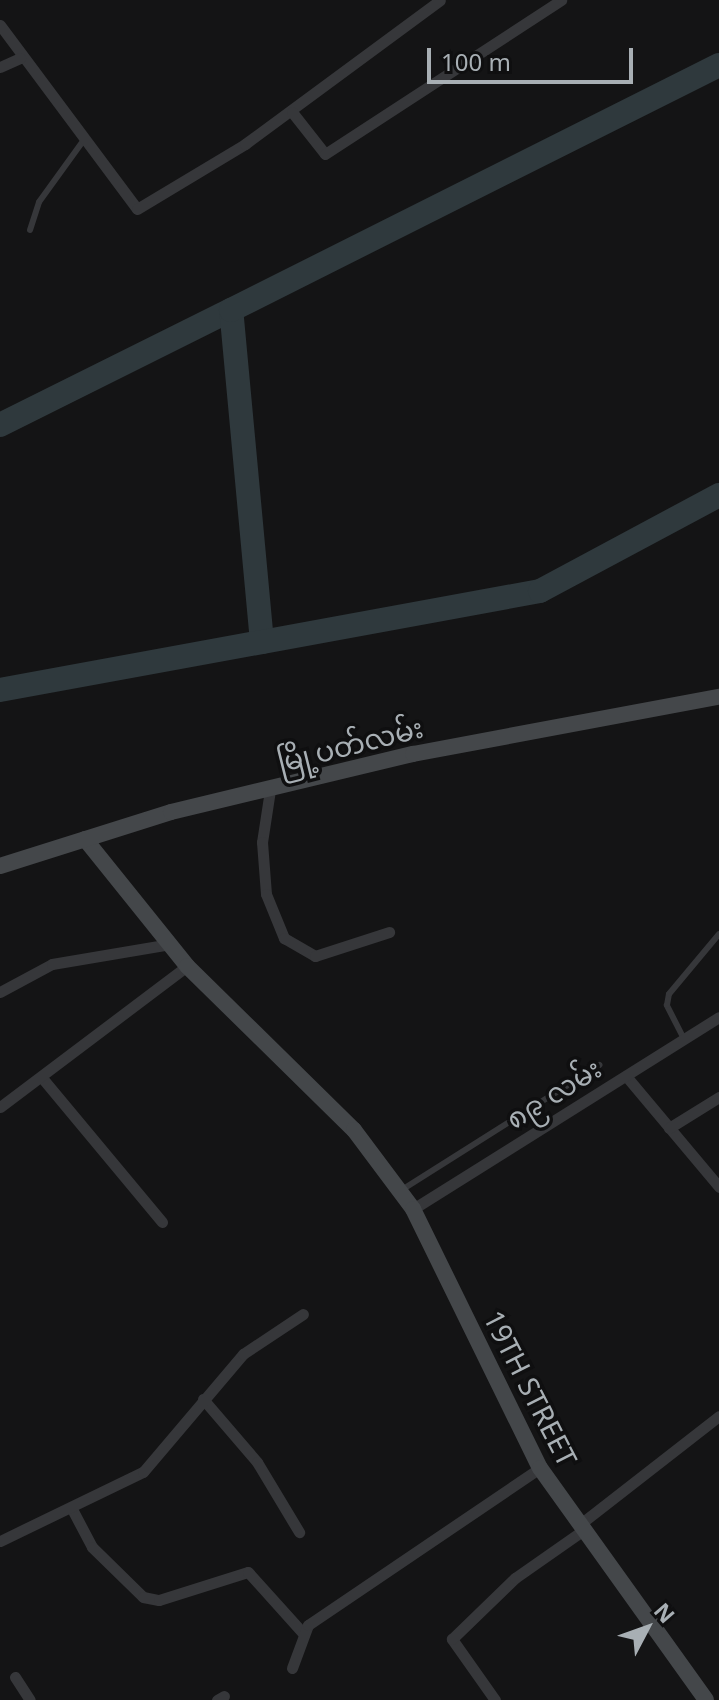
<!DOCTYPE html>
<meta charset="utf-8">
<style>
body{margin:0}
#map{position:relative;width:719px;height:1700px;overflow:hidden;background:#141415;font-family:"Noto Sans","Noto Sans Myanmar",sans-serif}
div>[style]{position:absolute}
.river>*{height:24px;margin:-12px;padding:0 12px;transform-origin:12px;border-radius:12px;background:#2f393d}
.lane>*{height:6px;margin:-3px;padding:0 3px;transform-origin:3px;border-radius:3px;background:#36373a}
.street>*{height:11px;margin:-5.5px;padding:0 5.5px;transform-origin:5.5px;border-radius:5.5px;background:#36373a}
.secondary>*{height:16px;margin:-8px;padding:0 8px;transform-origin:8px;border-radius:8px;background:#44474a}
span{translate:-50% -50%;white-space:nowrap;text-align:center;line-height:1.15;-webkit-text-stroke:7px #0f0f10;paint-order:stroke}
.street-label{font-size:28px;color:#a8afb4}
.north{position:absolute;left:607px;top:1588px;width:80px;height:80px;-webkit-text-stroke:6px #0f0f10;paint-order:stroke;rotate:49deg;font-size:22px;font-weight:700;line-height:32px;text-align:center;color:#a8afb4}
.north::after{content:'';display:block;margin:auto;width:28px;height:36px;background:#a8afb4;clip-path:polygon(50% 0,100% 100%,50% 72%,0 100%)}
.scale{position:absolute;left:427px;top:48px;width:206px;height:36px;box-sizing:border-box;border:4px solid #a8afb4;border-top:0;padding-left:10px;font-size:24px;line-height:28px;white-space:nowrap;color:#a8afb4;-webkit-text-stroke:6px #0f0f10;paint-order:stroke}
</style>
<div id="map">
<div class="river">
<div style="left:0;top:425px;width:258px;rotate:-26.5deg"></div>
<div style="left:262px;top:642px;width:333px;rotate:-95.3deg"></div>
<div style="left:231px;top:310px;width:546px;rotate:-26.66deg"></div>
<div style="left:0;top:690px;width:549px;rotate:-10.39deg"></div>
<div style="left:540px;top:591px;width:203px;rotate:-28.2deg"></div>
</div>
<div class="lane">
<div style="left:30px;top:230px;width:29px;rotate:-72deg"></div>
<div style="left:39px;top:202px;width:75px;rotate:-54.2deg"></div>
<div style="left:684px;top:1039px;width:38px;rotate:-117deg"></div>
<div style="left:667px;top:1005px;width:11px;rotate:-80deg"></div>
<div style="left:669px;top:994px;width:78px;rotate:-50.2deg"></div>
<div style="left:400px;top:1191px;width:236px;rotate:-32.3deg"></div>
</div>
<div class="street">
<div style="left:0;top:25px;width:229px;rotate:53.3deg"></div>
<div style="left:137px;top:209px;width:126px;rotate:-31deg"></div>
<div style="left:245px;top:144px;width:242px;rotate:-36.4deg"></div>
<div style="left:0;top:67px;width:22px;rotate:-24deg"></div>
<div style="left:292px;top:112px;width:53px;rotate:51.8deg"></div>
<div style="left:325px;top:154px;width:282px;rotate:-33.1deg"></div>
<div style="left:270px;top:790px;width:53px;rotate:98.7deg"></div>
<div style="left:262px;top:842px;width:52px;rotate:85.6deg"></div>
<div style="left:266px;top:894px;width:48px;rotate:67.8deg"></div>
<div style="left:284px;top:938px;width:36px;rotate:30deg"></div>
<div style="left:315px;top:956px;width:78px;rotate:-18deg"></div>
<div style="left:0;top:992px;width:59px;rotate:-28.3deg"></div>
<div style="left:52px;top:964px;width:120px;rotate:-9.6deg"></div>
<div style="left:626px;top:1076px;width:145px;rotate:50deg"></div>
<div style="left:43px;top:1079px;width:186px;rotate:50.2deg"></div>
<div style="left:0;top:1107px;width:234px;rotate:-37deg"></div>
<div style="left:669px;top:1128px;width:59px;rotate:-31.8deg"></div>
<div style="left:413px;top:1209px;width:361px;rotate:-32.1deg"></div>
<div style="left:203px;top:1399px;width:83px;rotate:49.4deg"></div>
<div style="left:257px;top:1462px;width:82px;rotate:59deg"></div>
<div style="left:72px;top:1509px;width:43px;rotate:62.2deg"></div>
<div style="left:92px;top:1547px;width:71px;rotate:44.4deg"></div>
<div style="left:143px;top:1597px;width:16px;rotate:11deg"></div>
<div style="left:159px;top:1600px;width:93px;rotate:-17.5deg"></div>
<div style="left:248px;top:1572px;width:81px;rotate:48deg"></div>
<div style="left:579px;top:1525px;width:177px;rotate:-37.9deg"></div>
<div style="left:0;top:1541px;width:159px;rotate:-25.8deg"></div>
<div style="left:143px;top:1472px;width:155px;rotate:-49.7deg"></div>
<div style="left:243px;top:1354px;width:72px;rotate:-33.7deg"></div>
<div style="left:292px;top:1668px;width:46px;rotate:-69.6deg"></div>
<div style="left:308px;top:1625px;width:280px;rotate:-34.1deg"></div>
<div style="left:15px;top:1677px;width:27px;rotate:57deg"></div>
<div style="left:217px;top:1700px;width:8px;rotate:-30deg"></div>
<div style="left:495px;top:1700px;width:75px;rotate:-125.2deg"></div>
<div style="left:452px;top:1639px;width:88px;rotate:-44.1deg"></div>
<div style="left:515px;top:1578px;width:82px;rotate:-35deg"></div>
</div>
<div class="secondary">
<div style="left:85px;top:839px;width:163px;rotate:51.2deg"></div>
<div style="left:187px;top:966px;width:234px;rotate:44.5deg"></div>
<div style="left:354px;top:1130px;width:99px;rotate:53.2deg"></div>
<div style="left:413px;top:1209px;width:288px;rotate:63.9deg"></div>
<div style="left:540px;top:1468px;width:285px;rotate:54.4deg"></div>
<div style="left:0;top:866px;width:179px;rotate:-17.5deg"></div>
<div style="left:171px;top:812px;width:249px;rotate:-13.5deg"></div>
<div style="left:413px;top:754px;width:311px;rotate:-10.6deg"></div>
</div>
<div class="street-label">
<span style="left:350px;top:744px;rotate:-14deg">မြို့ပတ်လမ်း</span>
<span style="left:553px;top:1093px;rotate:-32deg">၈၉ လမ်း</span>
<span style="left:531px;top:1388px;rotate:63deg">19TH STREET</span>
</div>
<div class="north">N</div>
<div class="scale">100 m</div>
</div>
